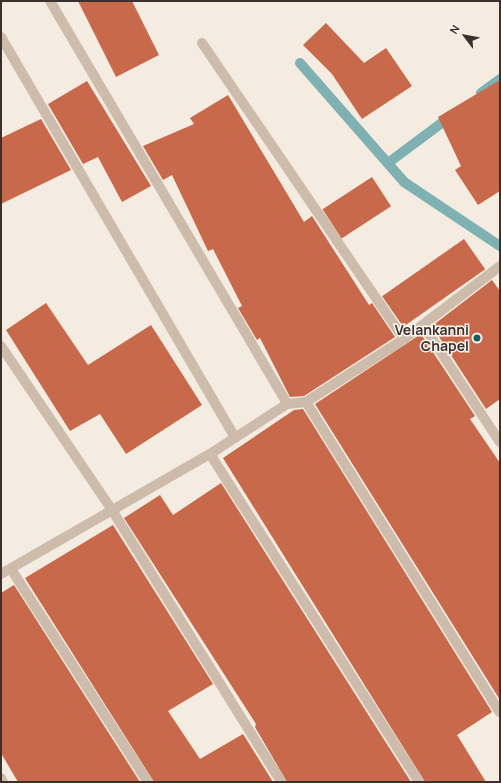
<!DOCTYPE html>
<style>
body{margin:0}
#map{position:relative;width:501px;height:783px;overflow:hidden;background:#f4ebe1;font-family:Manrope,sans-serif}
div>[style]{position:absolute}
.stream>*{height:10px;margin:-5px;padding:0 5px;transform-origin:5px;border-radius:5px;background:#7fb0b2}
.building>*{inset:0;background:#c8694b;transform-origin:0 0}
.street>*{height:10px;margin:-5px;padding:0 5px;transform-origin:5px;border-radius:5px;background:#cdbbac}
.dots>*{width:11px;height:11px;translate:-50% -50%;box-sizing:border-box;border:2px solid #fbf5ee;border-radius:50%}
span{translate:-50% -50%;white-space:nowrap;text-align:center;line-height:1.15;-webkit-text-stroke:3px #fbf5ee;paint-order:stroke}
.poi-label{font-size:14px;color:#3b302b;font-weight:700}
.right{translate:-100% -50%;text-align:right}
.frame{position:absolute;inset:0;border:2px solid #3b302b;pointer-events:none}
.north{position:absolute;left:445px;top:16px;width:40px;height:40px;-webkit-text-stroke:3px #fbf5ee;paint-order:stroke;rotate:302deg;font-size:11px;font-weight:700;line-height:16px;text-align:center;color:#3b302b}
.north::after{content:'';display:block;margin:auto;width:14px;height:18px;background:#3b302b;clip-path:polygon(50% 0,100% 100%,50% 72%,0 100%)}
</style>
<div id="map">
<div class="stream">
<div style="left:300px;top:63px;width:158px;rotate:48.8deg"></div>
<div style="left:404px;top:182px;width:115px;rotate:33.7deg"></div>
<div style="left:481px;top:93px;width:24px;rotate:-36deg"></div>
<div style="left:388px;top:163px;width:79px;rotate:-36.7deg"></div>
</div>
<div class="building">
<div style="clip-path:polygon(78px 1px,132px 1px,159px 55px,116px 77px)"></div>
<div style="clip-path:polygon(326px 23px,364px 63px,386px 48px,412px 86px,362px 119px,332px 74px,303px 45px)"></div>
<div style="clip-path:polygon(500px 80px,500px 191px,478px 205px,455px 170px,461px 166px,438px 117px)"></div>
<div style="clip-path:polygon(87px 81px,151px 186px,122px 202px,98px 157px,83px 164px,48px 104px)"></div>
<div style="clip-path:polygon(228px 95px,304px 222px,312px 216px,369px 305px,372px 303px,395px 337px,304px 396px,290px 397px,260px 338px,257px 340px,238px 308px,242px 306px,213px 249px,208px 251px,172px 175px,163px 180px,143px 146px,194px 124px,190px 118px)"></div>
<div style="clip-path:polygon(41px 119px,71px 170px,1px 204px,1px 138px)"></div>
<div style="left:372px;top:177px;width:35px;height:59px;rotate:57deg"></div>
<div style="left:464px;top:239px;width:37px;height:100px;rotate:55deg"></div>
<div style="clip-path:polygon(492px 280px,500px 291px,500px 399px,486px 409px,432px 326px)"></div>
<div style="clip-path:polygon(46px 303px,88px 365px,151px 325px,202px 405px,126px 454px,100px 414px,70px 431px,6px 330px)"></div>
<div style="clip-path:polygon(421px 334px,475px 416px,470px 419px,500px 463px,500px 700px,315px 404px)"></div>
<div style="clip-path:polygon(303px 409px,492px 712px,457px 735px,486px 782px,425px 782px,223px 458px,294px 410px)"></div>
<div style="clip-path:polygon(221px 483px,411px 782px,287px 782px,255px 727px,256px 724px,124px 518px,160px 495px,173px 515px)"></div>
<div style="clip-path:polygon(113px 525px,213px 684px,168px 711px,200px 759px,243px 734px,273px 782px,154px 782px,25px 578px)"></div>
<div style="clip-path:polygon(14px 585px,140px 782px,18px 782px,1px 753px,1px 593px)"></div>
</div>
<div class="street">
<div style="left:50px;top:1px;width:468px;rotate:59.5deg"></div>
<div style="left:1px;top:37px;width:464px;rotate:59.7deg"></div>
<div style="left:202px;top:43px;width:358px;rotate:55.7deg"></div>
<div style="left:423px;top:325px;width:140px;rotate:56.7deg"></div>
<div style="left:1px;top:346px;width:198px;rotate:55.9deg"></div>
<div style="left:112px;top:510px;width:320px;rotate:58.1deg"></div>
<div style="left:306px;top:402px;width:366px;rotate:58deg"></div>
<div style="left:210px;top:454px;width:389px;rotate:57.5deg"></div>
<div style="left:11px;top:569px;width:253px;rotate:57.3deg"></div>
<div style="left:1px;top:574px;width:241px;rotate:-29.9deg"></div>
<div style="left:210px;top:454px;width:92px;rotate:-33deg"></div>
<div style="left:287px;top:404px;width:19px;rotate:-6deg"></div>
<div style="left:306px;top:402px;width:117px;rotate:-32.7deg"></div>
<div style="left:404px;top:339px;width:121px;rotate:-37.2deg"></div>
<div style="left:1px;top:778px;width:4px;rotate:63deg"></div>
</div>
<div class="dots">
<div style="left:477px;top:338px;background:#1f5a5e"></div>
</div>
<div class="poi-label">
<span class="right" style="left:469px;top:338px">Velankanni<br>Chapel</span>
</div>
<div class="frame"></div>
<div class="north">N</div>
</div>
